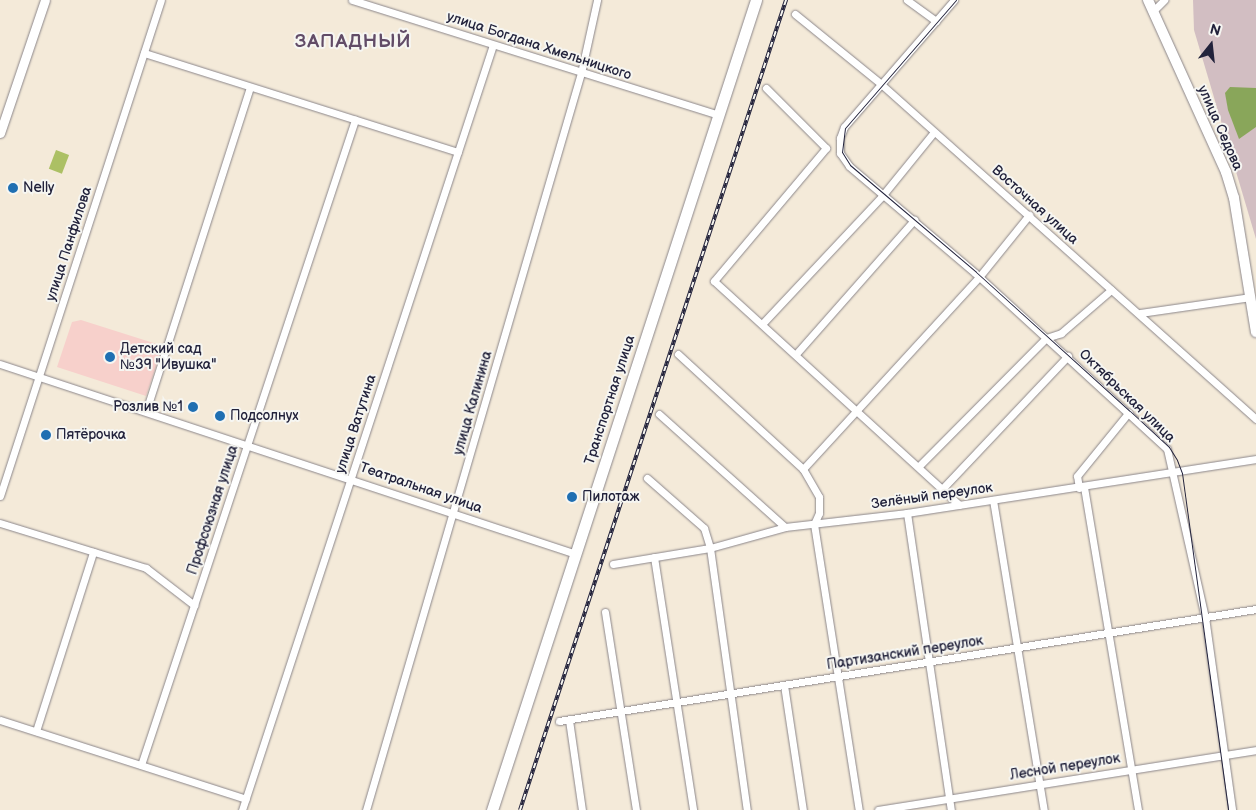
<!DOCTYPE html>
<meta charset="utf-8">
<style>
body{margin:0}
#map{position:relative;width:1256px;height:810px;overflow:hidden;background:#f4ead9;font-family:"Balsamiq Sans",sans-serif}
div>[style]{position:absolute}
.built>*{inset:0;background:#f7d0cb}
.industrial>*{inset:0;background:#d2bec2}
.green>*{inset:0;background:#acc064;transform-origin:0 0}
.forest>*{inset:0;background:#89a65a}
.roads{filter:drop-shadow(0 0 1px #8b868a) drop-shadow(0 0 1px #8b868a)}
.minor>*{height:7px;margin:-3.5px;padding:0 3.5px;transform-origin:3.5px;border-radius:3.5px;background:#fff}
.tertiary>*{height:9px;margin:-4.5px;padding:0 4.5px;transform-origin:4.5px;border-radius:4.5px;background:#fff}
.secondary>*{height:10px;margin:-5px;padding:0 5px;transform-origin:5px;border-radius:5px;background:#fff}
.primary>*{height:11px;margin:-5.5px;padding:0 5.5px;transform-origin:5.5px;border-radius:5.5px;background:#fff}
.tram>*{height:1px;margin:-0.5px;padding:0 0.5px;transform-origin:0.5px;border-radius:0.5px;background:#22223b}
.rail>*{height:4px;margin-top:-2px;transform-origin:0;background:repeating-linear-gradient(90deg,#f6f6f2 0 5.5px,#22223b 0 11px);box-sizing:border-box;border-block:1px solid #22223b}
.dots>*{width:14px;height:14px;translate:-50% -50%;box-sizing:border-box;border:2px solid #f6f6f2;border-radius:50%}
span{translate:-50% -50%;white-space:nowrap;text-align:center;line-height:1.15;-webkit-text-stroke:4px #f6f6f2;paint-order:stroke}
.street-label{font-size:14px;color:#22223b}
.poi-label{font-size:14px;color:#22223b}
.left{translate:0 -50%;text-align:left}
.right{translate:-100% -50%;text-align:right}
.district-label{font-size:19px;color:#624c67;font-weight:700;letter-spacing:1px}
.north{position:absolute;left:1186px;top:20px;width:50px;height:50px;-webkit-text-stroke:4px #f6f6f2;paint-order:stroke;rotate:16deg;font-size:14px;font-weight:700;line-height:20px;text-align:center;color:#22223b}
.north::after{content:'';display:block;margin:auto;width:18px;height:22px;background:#22223b;clip-path:polygon(50% 0,100% 100%,50% 72%,0 100%)}
</style>
<div id="map">
<div class="built">
<div style="clip-path:polygon(81px 320px,163px 346px,146px 396px,57px 367px,72px 322px)"></div>
</div>
<div class="industrial">
<div style="clip-path:polygon(1193px 0,1256px 0,1256px 239px,1194px 30px)"></div>
</div>
<div class="green">
<div style="left:56px;top:150px;width:14px;height:20px;rotate:21deg"></div>
</div>
<div class="forest">
<div style="clip-path:polygon(1230px 87px,1256px 88px,1256px 127px,1239px 139px,1228px 110px,1225px 93px)"></div>
</div>
<div class="roads">
<div class="minor">
<div style="left:352px;top:0;width:384px;rotate:17.4deg"></div>
<div style="left:907px;top:0;width:36px;rotate:36deg"></div>
<div style="left:954px;top:0;width:168px;rotate:130.9deg"></div>
<div style="left:844px;top:127px;width:12px;rotate:110deg"></div>
<div style="left:840px;top:138px;width:15px;rotate:90deg"></div>
<div style="left:840px;top:153px;width:16px;rotate:55deg"></div>
<div style="left:849px;top:166px;width:165px;rotate:40.3deg"></div>
<div style="left:975px;top:273px;width:260px;rotate:42.5deg"></div>
<div style="left:1167px;top:449px;width:172px;rotate:77.3deg"></div>
<div style="left:1205px;top:617px;width:195px;rotate:82deg"></div>
<div style="left:1153px;top:11px;width:16px;rotate:-45deg"></div>
<div style="left:795px;top:14px;width:111px;rotate:39.1deg"></div>
<div style="left:881px;top:84px;width:503px;rotate:41.78deg"></div>
<div style="left:144px;top:53px;width:329px;rotate:17.5deg"></div>
<div style="left:766px;top:88px;width:85px;rotate:45deg"></div>
<div style="left:826px;top:148px;width:174px;rotate:130.1deg"></div>
<div style="left:714px;top:281px;width:332px;rotate:42.4deg"></div>
<div style="left:1140px;top:313px;width:112px;rotate:-8.2deg"></div>
<div style="left:762px;top:324px;width:175px;rotate:-46.8deg"></div>
<div style="left:882px;top:196px;width:82px;rotate:-50.9deg"></div>
<div style="left:678px;top:354px;width:170px;rotate:42.6deg"></div>
<div style="left:803px;top:469px;width:32px;rotate:60deg"></div>
<div style="left:819px;top:497px;width:16px;rotate:90deg"></div>
<div style="left:819px;top:513px;width:12px;rotate:114deg"></div>
<div style="left:814px;top:524px;width:290px;rotate:81.1deg"></div>
<div style="left:796px;top:354px;width:179px;rotate:-48.6deg"></div>
<div style="left:0;top:364px;width:607px;rotate:18.26deg"></div>
<div style="left:146px;top:411px;width:340px;rotate:-72.2deg"></div>
<div style="left:659px;top:414px;width:169px;rotate:41.9deg"></div>
<div style="left:919px;top:466px;width:180px;rotate:-45.2deg"></div>
<div style="left:1046px;top:338px;width:16px;rotate:-18deg"></div>
<div style="left:1061px;top:333px;width:66px;rotate:-40.7deg"></div>
<div style="left:803px;top:469px;width:260px;rotate:-47.5deg"></div>
<div style="left:979px;top:277px;width:80px;rotate:-51.1deg"></div>
<div style="left:647px;top:478px;width:76px;rotate:41.3deg"></div>
<div style="left:704px;top:528px;width:21px;rotate:73deg"></div>
<div style="left:710px;top:548px;width:265px;rotate:82deg"></div>
<div style="left:1084px;top:487px;width:327px;rotate:80.5deg"></div>
<div style="left:943px;top:488px;width:182px;rotate:-46.6deg"></div>
<div style="left:1079px;top:488px;width:12px;rotate:-99deg"></div>
<div style="left:1077px;top:476px;width:82px;rotate:-50.9deg"></div>
<div style="left:0;top:496px;width:521px;rotate:-72.02deg"></div>
<div style="left:993px;top:500px;width:314px;rotate:80.7deg"></div>
<div style="left:907px;top:513px;width:300px;rotate:81.6deg"></div>
<div style="left:0;top:523px;width:153px;rotate:17.1deg"></div>
<div style="left:146px;top:568px;width:61px;rotate:37.6deg"></div>
<div style="left:654px;top:557px;width:256px;rotate:81.2deg"></div>
<div style="left:613px;top:564px;width:98px;rotate:-9.4deg"></div>
<div style="left:710px;top:548px;width:78px;rotate:-15.6deg"></div>
<div style="left:785px;top:527px;width:123px;rotate:-6.5deg"></div>
<div style="left:907px;top:513px;width:353px;rotate:-8.8deg"></div>
<div style="left:605px;top:612px;width:200px;rotate:81.1deg"></div>
<div style="left:784px;top:685px;width:126px;rotate:81.4deg"></div>
<div style="left:0;top:720px;width:258px;rotate:17.8deg"></div>
<div style="left:569px;top:720px;width:91px;rotate:81.8deg"></div>
<div style="left:559px;top:721px;width:706px;rotate:-9.13deg"></div>
<div style="left:36px;top:731px;width:188px;rotate:-72.3deg"></div>
<div style="left:141px;top:765px;width:680px;rotate:-71.65deg"></div>
<div style="left:242px;top:810px;width:805px;rotate:-71.84deg"></div>
<div style="left:366px;top:810px;width:768px;rotate:-73.74deg"></div>
<div style="left:581px;top:73px;width:75px;rotate:-77.6deg"></div>
<div style="left:878px;top:810px;width:383px;rotate:-9deg"></div>
</div>
<div class="tertiary">
<div style="left:0;top:133px;width:140px;rotate:-71.3deg"></div>
</div>
<div class="secondary">
<div style="left:1148px;top:0;width:189px;rotate:65.6deg"></div>
<div style="left:1226px;top:172px;width:27px;rotate:73deg"></div>
<div style="left:1234px;top:198px;width:136px;rotate:80.7deg"></div>
</div>
<div class="primary">
<div style="left:492px;top:810px;width:852px;rotate:-71.95deg"></div>
</div>
</div>
<div class="tram">
<div style="left:956px;top:0;width:169px;rotate:130.9deg"></div>
<div style="left:845px;top:128px;width:24px;rotate:97deg"></div>
<div style="left:842px;top:152px;width:15px;rotate:58deg"></div>
<div style="left:850px;top:165px;width:165px;rotate:40.3deg"></div>
<div style="left:976px;top:272px;width:207px;rotate:42.1deg"></div>
<div style="left:1130px;top:411px;width:53px;rotate:42.7deg"></div>
<div style="left:1169px;top:447px;width:15px;rotate:58deg"></div>
<div style="left:1177px;top:460px;width:14px;rotate:69deg"></div>
<div style="left:1182px;top:473px;width:340px;rotate:82.2deg"></div>
</div>
<div class="rail">
<div style="left:520px;top:810px;width:853px;rotate:-71.82deg"></div>
</div>
<div class="dots">
<div style="left:13px;top:188px;background:#1f6fb2"></div>
<div style="left:110px;top:357px;background:#1f6fb2"></div>
<div style="left:193px;top:407px;background:#1f6fb2"></div>
<div style="left:220px;top:416px;background:#1f6fb2"></div>
<div style="left:46px;top:435px;background:#1f6fb2"></div>
<div style="left:572px;top:497px;background:#1f6fb2"></div>
</div>
<div class="street-label">
<span style="left:539px;top:46px;rotate:18deg">улица Богдана Хмельницкого</span>
<span style="left:1220px;top:128px;rotate:66deg">улица Седова</span>
<span style="left:1035px;top:205px;rotate:42deg">Восточная улица</span>
<span style="left:69px;top:244px;rotate:-72deg">улица Панфилова</span>
<span style="left:1127px;top:396px;rotate:44deg">Октябрьская улица</span>
<span style="left:610px;top:400px;rotate:-72deg">Транспортная улица</span>
<span style="left:473px;top:403px;rotate:-74deg">улица Калинина</span>
<span style="left:356px;top:424px;rotate:-72deg">улица Ватутина</span>
<span style="left:421px;top:488px;rotate:19deg">Театральная улица</span>
<span style="left:932px;top:496px;rotate:-8deg">Зелёный переулок</span>
<span style="left:213px;top:510px;rotate:-72deg">Профсоюзная улица</span>
<span style="left:905px;top:653px;rotate:-9deg">Партизанский переулок</span>
<span style="left:1065px;top:767px;rotate:-9deg">Лесной переулок</span>
</div>
<div class="poi-label">
<span class="left" style="left:23px;top:188px">Nelly</span>
<span class="left" style="left:120px;top:357px">Детский сад<br>№39 "Ивушка"</span>
<span class="right" style="left:183px;top:407px">Розлив №1</span>
<span class="left" style="left:230px;top:416px">Подсолнух</span>
<span class="left" style="left:56px;top:435px">Пятёрочка</span>
<span class="left" style="left:582px;top:497px">Пилотаж</span>
</div>
<div class="district-label">
<span style="left:353px;top:42px">ЗАПАДНЫЙ</span>
</div>
<div class="north">N</div>
</div>
